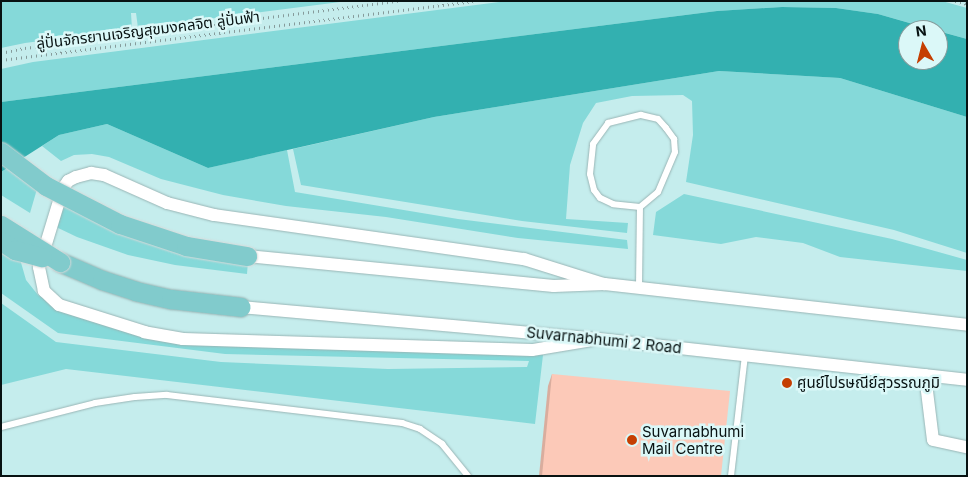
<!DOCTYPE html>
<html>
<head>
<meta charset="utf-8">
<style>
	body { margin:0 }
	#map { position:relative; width:968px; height:477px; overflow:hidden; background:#dbf8f8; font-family:Inter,"Noto Sans Thai",sans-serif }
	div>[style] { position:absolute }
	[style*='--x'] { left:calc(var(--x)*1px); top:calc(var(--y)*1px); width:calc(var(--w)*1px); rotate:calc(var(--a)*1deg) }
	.built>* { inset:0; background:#c5eded }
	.green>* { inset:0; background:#85d9d9 }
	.water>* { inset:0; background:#33b0b0 }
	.path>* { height:2.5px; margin-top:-1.25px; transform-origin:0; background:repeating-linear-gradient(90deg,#869b9b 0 1px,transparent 0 5px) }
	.roads { filter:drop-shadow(0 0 1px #99b5b5) drop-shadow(0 0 1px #99b5b5) }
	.service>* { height:6px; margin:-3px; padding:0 3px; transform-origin:3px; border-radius:3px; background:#fff }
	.minor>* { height:12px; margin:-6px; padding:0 6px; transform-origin:6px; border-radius:6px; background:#fff }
	.primary>* { height:19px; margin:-9.5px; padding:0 9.5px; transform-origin:9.5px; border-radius:9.5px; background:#81cbcc }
	.bridges { filter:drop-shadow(0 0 1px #d7d9d9) drop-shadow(0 0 1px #d7d9d9) }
	.primary-bridge>* { height:19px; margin:-9.5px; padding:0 9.5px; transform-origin:9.5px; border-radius:9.5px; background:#81cbcc }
	.wall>* { inset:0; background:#d9ad9e }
	.building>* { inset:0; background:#fcc9b8 }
	.dots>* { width:14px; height:14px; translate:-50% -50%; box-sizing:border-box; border:2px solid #dbf8f8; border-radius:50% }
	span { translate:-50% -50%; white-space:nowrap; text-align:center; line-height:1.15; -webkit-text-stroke:5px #dbf8f8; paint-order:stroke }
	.street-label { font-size:15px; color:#081212 }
	.poi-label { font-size:15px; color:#081212 }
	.left { translate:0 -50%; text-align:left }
	.frame { position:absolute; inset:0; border:2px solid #081212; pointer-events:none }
	.north { position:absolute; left:898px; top:20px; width:50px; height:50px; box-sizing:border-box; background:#dbf8f8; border:1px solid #879c9c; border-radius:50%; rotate:352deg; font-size:14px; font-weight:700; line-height:20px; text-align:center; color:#081212 }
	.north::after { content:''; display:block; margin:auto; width:18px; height:22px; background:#c53f02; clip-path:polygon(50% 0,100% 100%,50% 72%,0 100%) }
</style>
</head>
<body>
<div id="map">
	<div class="built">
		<div style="clip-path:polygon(evenodd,1px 1px,967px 1px,967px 476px,1px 476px,1px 1px,908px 30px,938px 30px,938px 60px,908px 60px,908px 30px)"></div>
	</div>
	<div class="green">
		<div style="clip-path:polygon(1px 1px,348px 1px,138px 28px,136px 13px,131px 13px,132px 29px,25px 43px,1px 48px)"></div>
		<div style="clip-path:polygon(507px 1px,942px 1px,967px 8px,967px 39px,878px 14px,836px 8px,782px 7px,717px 11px,1px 102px,1px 69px,33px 62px)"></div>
		<div style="clip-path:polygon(719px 71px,840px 78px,967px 117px,967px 253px,894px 230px,686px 182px,693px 135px,692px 101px,683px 95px,632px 96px,596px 103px,583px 123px,570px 165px,566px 219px,628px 223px,627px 233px,522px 221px,301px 185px,293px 149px,434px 117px)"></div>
		<div style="clip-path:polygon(107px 124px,208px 168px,287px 150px,295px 192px,458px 219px,627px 240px,628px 249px,518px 238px,386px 217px,286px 206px,223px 195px,161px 179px,109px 157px,92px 154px,74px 155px,61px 161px,42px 146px,59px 135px)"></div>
		<div style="clip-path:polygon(9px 167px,37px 189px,30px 213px,1px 195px,1px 172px)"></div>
		<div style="clip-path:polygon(684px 194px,892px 239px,967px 260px,967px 271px,840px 257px,803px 243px,756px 237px,721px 244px,653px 235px,656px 212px)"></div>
		<div style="clip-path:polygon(61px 203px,248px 261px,247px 274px,175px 265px,128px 255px,77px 237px,54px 226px)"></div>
		<div style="clip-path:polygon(1px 247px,20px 259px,26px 280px,38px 295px,59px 309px,144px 335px,543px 355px,535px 424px,66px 369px,1px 385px,1px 303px,56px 342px,221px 362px,388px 369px,527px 367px,529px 361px,225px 354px,58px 333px,1px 293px)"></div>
	</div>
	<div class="water">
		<div style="clip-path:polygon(782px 7px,836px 8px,878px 14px,934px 30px,908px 30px,908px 60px,938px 60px,938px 31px,967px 39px,967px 117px,840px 78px,719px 71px,434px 117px,208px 168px,107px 124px,59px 135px,1px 172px,1px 102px,717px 11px)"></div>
	</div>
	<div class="path">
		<div style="--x:955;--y:1;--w:12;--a:14"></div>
		<div style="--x:1;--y:53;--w:25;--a:-12"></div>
		<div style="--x:25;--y:48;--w:376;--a:-7.2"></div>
		<div style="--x:1;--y:60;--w:479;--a:-7.1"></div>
	</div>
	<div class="roads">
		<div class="service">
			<div style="--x:639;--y:287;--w:80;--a:-89.3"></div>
			<div style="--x:640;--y:207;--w:27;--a:-174"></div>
			<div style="--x:613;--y:204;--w:14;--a:-155"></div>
			<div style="--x:600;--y:198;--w:10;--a:-127"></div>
			<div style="--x:594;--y:190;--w:16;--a:-104"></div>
			<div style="--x:590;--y:174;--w:30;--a:-84"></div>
			<div style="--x:593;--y:144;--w:26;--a:-54"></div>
			<div style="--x:608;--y:123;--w:34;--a:-14"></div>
			<div style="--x:641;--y:115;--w:17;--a:13"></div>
			<div style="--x:658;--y:119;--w:12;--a:48"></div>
			<div style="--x:666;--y:128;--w:14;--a:54"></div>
			<div style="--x:674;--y:139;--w:13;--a:86"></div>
			<div style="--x:675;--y:152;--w:43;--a:113"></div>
			<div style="--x:658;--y:192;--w:23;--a:140"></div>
			<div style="--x:1;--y:427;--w:97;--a:-14.3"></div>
			<div style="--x:95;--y:403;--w:40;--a:-8.5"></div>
			<div style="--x:135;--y:397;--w:32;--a:-4"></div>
			<div style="--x:167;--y:395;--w:237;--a:6.8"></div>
			<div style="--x:402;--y:423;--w:19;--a:18"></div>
			<div style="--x:420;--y:429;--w:27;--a:34"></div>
			<div style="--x:442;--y:444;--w:41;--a:50.9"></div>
			<div style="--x:731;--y:476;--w:122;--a:-83.4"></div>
		</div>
		<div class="minor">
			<div style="--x:247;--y:256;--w:308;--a:5.6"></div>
			<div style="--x:554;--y:286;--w:50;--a:-2.3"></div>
			<div style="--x:604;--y:284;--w:365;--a:6.4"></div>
			<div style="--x:241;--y:307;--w:358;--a:5.1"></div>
			<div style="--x:598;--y:339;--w:371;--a:6.3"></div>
			<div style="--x:598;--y:339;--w:67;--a:170.5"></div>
			<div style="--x:532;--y:350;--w:349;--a:-178.2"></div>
			<div style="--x:183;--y:339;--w:39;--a:-170"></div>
			<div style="--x:145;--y:332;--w:90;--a:-162.6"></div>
			<div style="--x:59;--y:305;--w:21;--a:-137"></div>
			<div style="--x:44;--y:291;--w:25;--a:-102"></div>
			<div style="--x:39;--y:267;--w:83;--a:-73.1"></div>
			<div style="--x:63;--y:188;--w:9;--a:-54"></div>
			<div style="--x:68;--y:181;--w:9;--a:-27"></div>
			<div style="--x:76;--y:177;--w:16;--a:-15"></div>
			<div style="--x:91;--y:173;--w:13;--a:9"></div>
			<div style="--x:104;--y:175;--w:69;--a:24"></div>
			<div style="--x:167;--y:203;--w:49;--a:14.3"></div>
			<div style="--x:214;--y:215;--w:313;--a:8.1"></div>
			<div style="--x:524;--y:259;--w:84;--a:17.4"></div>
			<div style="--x:925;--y:375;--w:65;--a:83"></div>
			<div style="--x:933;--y:440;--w:35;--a:12"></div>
		</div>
		<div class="primary">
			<div style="--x:60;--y:262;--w:46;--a:23.2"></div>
			<div style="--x:102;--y:280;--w:35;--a:18"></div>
			<div style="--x:135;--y:291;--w:37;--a:13"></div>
			<div style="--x:171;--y:299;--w:70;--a:6.5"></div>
		</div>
	</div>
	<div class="bridges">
		<div class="primary-bridge">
			<div style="--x:1;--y:152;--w:56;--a:37.1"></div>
			<div style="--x:46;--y:186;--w:83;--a:27.2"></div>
			<div style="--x:120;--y:224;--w:70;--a:18.4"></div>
			<div style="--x:186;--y:246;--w:62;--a:9.3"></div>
			<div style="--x:1;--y:225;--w:70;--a:32.1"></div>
			<div style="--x:1;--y:241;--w:17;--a:33"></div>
			<div style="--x:15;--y:250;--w:28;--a:15"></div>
		</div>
	</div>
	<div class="wall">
		<div style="clip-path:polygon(552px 374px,721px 476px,539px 476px,548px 386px)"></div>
	</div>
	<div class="building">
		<div style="clip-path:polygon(552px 374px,730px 391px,721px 476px,542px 476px)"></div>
	</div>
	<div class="dots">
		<div style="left:787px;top:383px;background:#c53f02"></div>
		<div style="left:632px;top:440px;background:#c53f02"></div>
	</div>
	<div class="street-label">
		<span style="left:148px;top:30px;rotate:-7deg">ลู่ปั่นจักรยานเจริญสุขมงคลจิต ลู่ปั่นฟ้า</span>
		<span style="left:604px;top:340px;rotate:6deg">Suvarnabhumi 2 Road</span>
	</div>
	<div class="poi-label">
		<span class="left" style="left:797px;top:383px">ศูนย์ไปรษณีย์สุวรรณภูมิ</span>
		<span class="left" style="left:642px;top:440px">Suvarnabhumi<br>Mail Centre</span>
	</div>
	<div class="frame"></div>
	<div class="north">N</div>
</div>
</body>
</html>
